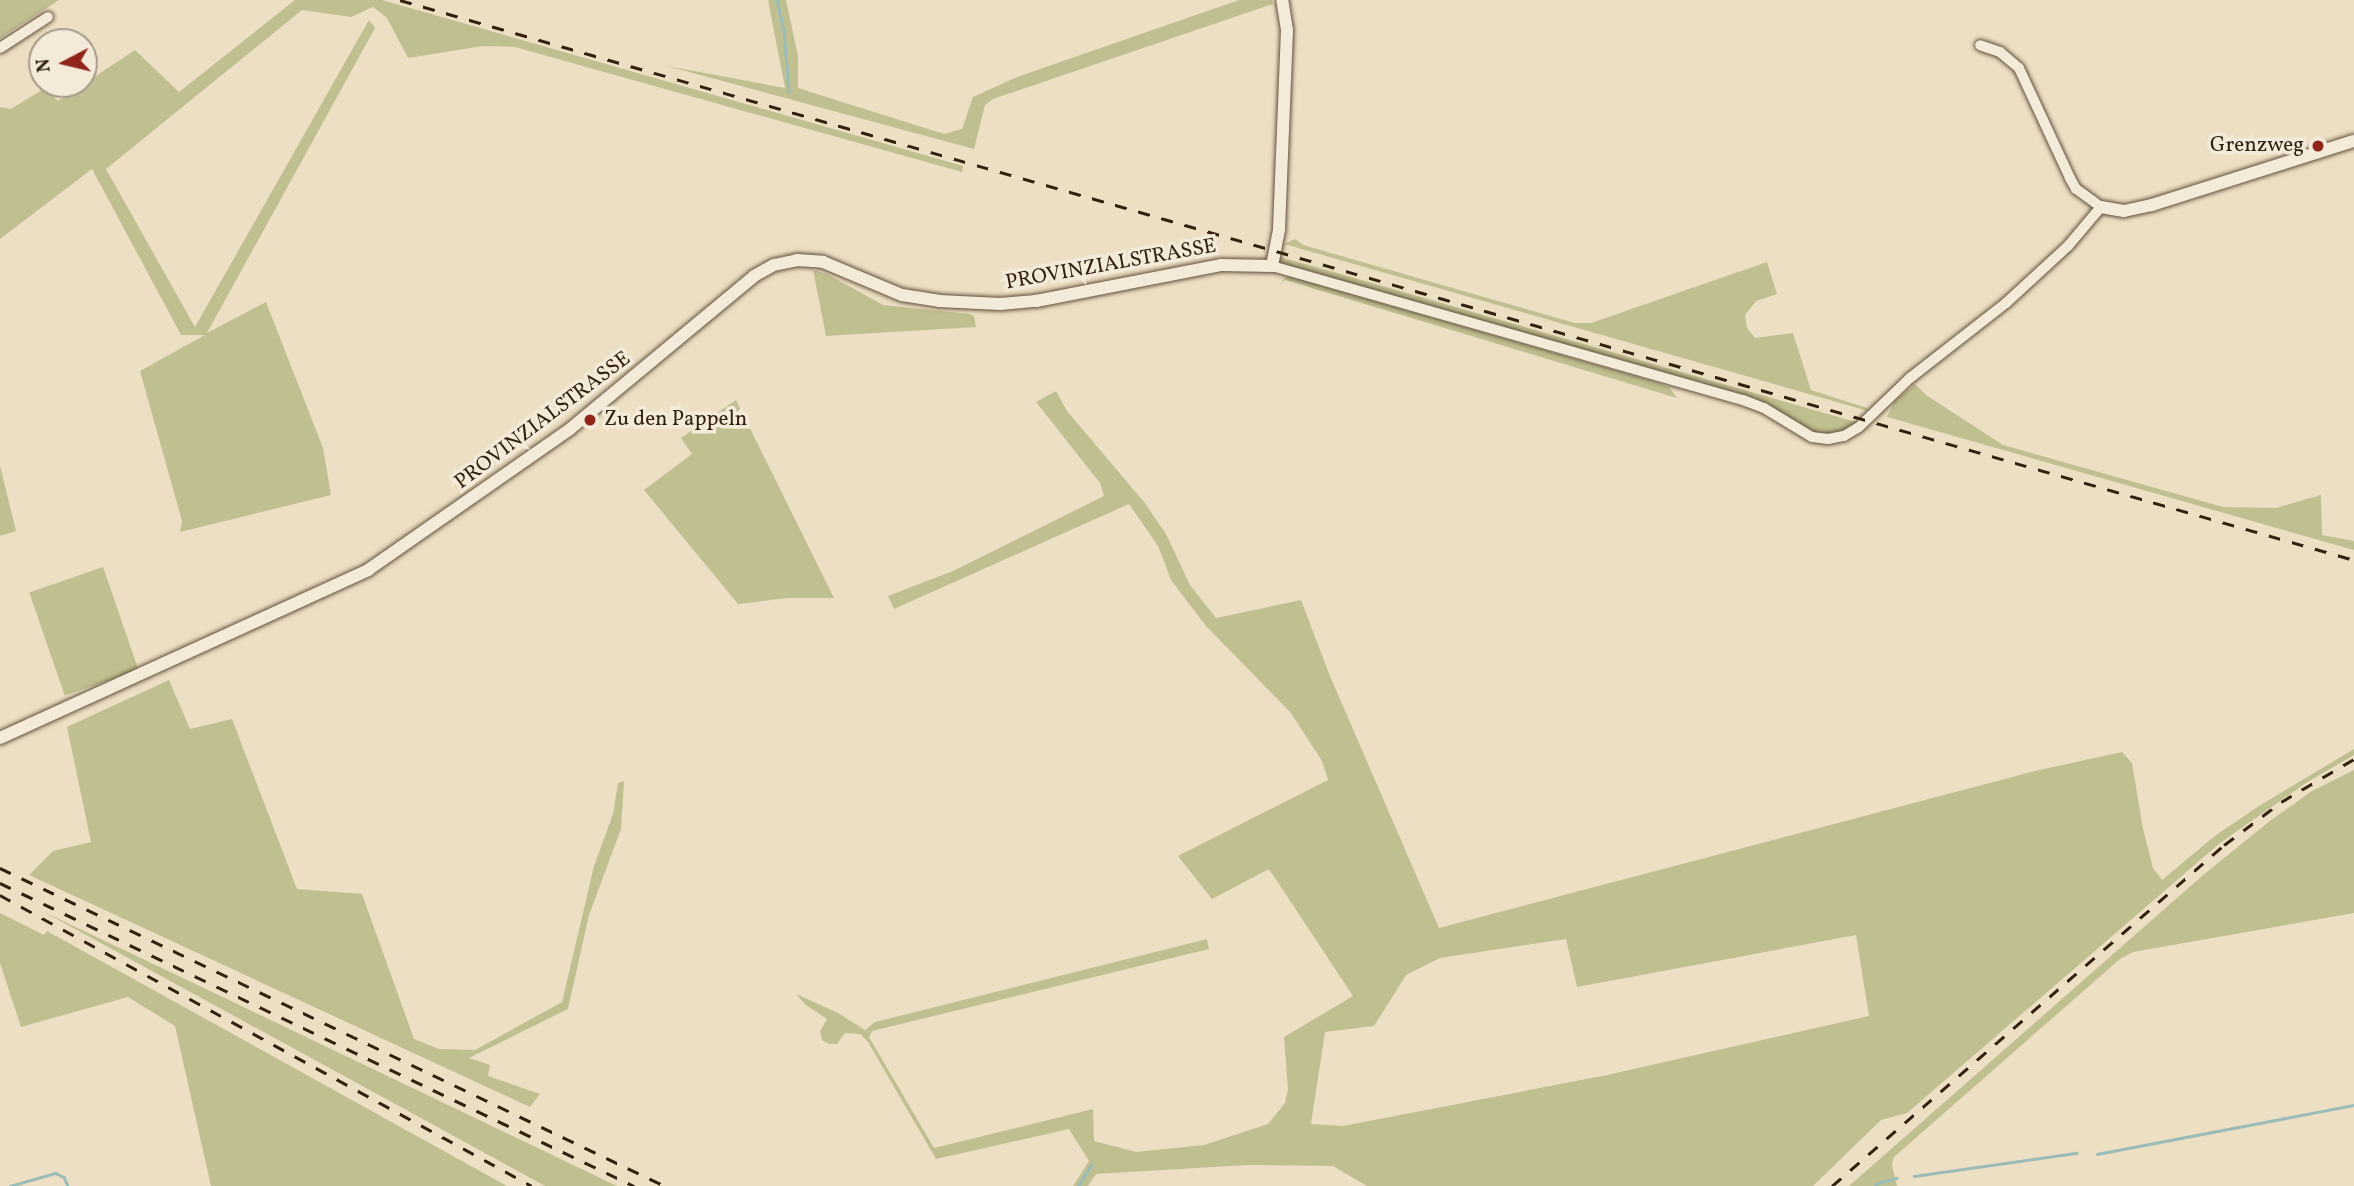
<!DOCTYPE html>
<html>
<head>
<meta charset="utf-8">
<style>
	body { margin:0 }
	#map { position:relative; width:2354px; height:1186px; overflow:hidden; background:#eddfc4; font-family:Vollkorn,serif }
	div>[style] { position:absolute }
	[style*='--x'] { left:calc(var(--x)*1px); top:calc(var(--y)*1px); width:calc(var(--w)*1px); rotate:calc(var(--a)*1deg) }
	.green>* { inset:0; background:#c0bf8f; transform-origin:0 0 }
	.stream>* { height:2.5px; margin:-1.25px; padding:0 1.25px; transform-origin:1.25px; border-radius:1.25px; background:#9abcb9 }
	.roads { filter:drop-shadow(0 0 2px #62503c) drop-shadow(0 0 2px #62503c) }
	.minor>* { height:10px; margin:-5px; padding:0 5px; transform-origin:5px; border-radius:5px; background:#f3ead9 }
	.tertiary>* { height:12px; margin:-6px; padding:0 6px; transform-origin:6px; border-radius:6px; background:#f3ead9 }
	.rail>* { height:2.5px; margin-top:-1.25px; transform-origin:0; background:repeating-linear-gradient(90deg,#33210f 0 12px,transparent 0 24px) }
	.dots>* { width:19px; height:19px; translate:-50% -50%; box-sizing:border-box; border:4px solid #f3ead9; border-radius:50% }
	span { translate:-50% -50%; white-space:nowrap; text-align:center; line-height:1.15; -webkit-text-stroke:7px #f3ead9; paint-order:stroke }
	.poi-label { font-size:21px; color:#33210f }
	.right { translate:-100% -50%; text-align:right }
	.left { translate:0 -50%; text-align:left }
	.street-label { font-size:21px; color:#33210f }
	.north { position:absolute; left:28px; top:28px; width:70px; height:70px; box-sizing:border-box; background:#f3ead9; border:2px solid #a69a88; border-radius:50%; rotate:263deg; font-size:19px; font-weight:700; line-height:28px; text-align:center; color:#33210f }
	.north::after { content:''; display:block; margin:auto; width:24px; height:32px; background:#8f2418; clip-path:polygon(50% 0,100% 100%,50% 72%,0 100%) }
</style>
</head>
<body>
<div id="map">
	<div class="green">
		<div style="clip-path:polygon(0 0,59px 0,0 38px)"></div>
		<div style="clip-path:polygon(295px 0,382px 0,963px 166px,962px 172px,515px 47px,483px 46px,408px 58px,387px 18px,373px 7px,351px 17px,302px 10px,106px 169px,195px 327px,369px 20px,375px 28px,207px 333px,266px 302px,323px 448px,331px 495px,180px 532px,182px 521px,140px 371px,205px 335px,181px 335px,92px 169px,0 239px,0 107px,11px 109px,45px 88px,58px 101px,135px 50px,179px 92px)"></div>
		<div style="clip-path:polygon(768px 0,786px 0,798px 56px,798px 88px,944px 134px,962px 129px,973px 97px,1017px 77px,1239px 0,1272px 0,1273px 4px,993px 99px,985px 105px,974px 149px,667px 66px,785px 88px)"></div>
		<div style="clip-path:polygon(1295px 239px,1303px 245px,1575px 323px,1591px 323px,1767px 262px,1777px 294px,1756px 301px,1745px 315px,1747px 328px,1755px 338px,1793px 333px,1811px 390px,1867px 408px,1868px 411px,1284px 244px)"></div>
		<div style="clip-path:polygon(1279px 257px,1320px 268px,1859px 423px,1834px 435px,1815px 434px,1776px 410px,1284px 267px)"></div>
		<div style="clip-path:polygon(813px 270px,827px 274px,883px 305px,969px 314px,974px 316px,976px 327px,826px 336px)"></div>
		<div style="clip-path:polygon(1287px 276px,1648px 380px,1669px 387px,1677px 398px,1285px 280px,1279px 285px)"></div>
		<div style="clip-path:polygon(1915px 384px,1926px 395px,2003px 445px,2223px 507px,2276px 508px,2321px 495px,2322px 535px,2354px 541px,2354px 550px,1887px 417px,1894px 402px)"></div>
		<div style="clip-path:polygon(evenodd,1056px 391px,1067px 411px,1144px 502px,1166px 534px,1190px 585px,1216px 618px,1301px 600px,1330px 676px,1439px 928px,2039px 770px,2122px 752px,2132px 763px,2143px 829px,2153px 868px,2162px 880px,2216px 835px,2259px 806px,2354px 749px,2354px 755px,2306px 783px,2220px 843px,1907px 1113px,1881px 1120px,1813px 1186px,1367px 1186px,1333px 1166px,1247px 1165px,1096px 1174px,1088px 1186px,1073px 1186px,1089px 1161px,1069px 1129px,936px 1159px,868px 1042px,860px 1034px,845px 1033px,837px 1044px,829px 1044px,822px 1040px,820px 1031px,827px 1019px,806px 1005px,796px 994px,838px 1013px,865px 1030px,875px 1022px,1207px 939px,1209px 949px,872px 1031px,869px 1037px,934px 1148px,1093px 1109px,1094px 1141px,1136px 1152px,1204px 1145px,1268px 1124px,1285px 1103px,1288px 1089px,1284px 1037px,1353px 996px,1269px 869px,1212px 899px,1178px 856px,1328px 780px,1322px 761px,1291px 713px,1206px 626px,1171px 580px,1158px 546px,1129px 504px,894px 609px,888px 596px,953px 571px,1104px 496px,1100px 483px,1036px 402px,1056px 391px,1856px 935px,1869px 1016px,1607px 1075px,1343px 1126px,1311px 1124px,1325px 1032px,1374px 1026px,1406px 975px,1440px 958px,1566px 939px,1577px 987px,1856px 935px)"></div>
		<div style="clip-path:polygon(736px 400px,834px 598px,788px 598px,738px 604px,644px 490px,692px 454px,681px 438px)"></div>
		<div style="clip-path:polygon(0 466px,16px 531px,0 536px)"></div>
		<div style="left:103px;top:567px;width:109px;height:78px;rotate:71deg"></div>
		<div style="clip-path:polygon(169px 680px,190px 729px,232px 719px,297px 889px,362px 894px,414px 1039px,439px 1049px,475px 1050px,562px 1002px,594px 866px,613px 814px,618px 783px,624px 781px,621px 829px,589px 915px,568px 1009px,469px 1058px,490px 1065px,488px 1076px,540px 1094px,530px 1107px,29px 875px,53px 851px,91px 842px,67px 727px)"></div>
		<div style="clip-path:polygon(2354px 770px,2354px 913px,2133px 952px,2120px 959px,1894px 1157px,1892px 1165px,1897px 1186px,1849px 1186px,2202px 876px,2271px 820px,2312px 791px)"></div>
		<div style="clip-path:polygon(44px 912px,204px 988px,617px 1186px,545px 1186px)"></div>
		<div style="clip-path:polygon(0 913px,44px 935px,47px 931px,507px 1186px,211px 1186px,175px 1026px,128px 997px,21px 1027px,0 963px)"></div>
	</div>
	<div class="stream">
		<div style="--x:777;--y:0;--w:32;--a:77"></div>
		<div style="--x:784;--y:31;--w:61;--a:85.3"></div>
		<div style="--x:2097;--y:1154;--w:262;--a:-10.8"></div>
		<div style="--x:1914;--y:1176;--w:164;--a:-8.1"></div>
		<div style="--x:1875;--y:1184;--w:22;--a:-16"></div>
		<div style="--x:10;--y:1186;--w:47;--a:-16.1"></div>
		<div style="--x:55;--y:1173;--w:10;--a:24"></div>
		<div style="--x:64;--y:1177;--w:10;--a:66"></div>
		<div style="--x:1078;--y:1186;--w:25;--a:-58"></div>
	</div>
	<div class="roads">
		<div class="minor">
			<div style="--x:0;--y:48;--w:57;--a:-32.9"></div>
			<div style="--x:1272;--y:266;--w:490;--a:15.9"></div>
			<div style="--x:1743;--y:400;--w:22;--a:21"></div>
			<div style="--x:1764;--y:408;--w:56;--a:31.1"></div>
			<div style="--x:1812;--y:437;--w:16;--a:7"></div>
			<div style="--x:1828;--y:439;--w:16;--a:-11"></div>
			<div style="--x:1844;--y:436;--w:17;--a:-31"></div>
			<div style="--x:1859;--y:427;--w:71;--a:-43.9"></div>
			<div style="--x:1910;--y:378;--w:122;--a:-38"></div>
			<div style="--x:2006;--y:303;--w:84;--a:-42.6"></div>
			<div style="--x:2068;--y:246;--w:51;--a:-49.8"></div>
			<div style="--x:2101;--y:207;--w:31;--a:-144"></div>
			<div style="--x:2076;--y:189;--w:13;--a:-119"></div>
			<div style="--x:2070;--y:178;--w:121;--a:-114.9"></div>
			<div style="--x:2019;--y:68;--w:25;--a:-140"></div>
			<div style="--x:2000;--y:52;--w:21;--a:-161"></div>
		</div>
		<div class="tertiary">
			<div style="--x:2101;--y:207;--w:23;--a:10"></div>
			<div style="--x:2124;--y:211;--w:29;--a:-12"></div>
			<div style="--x:2152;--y:205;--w:212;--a:-17.6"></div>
			<div style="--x:0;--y:738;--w:405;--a:-24.5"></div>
			<div style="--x:368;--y:570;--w:246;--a:-34.9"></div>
			<div style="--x:570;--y:429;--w:239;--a:-39.7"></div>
			<div style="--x:754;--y:276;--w:23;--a:-29"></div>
			<div style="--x:774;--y:265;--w:24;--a:-12"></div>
			<div style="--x:797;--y:260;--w:26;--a:4"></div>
			<div style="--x:823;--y:262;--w:86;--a:22.7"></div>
			<div style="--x:902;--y:295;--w:37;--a:9"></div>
			<div style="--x:939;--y:301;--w:61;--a:2.8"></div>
			<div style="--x:1000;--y:304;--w:36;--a:-5"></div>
			<div style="--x:1036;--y:301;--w:188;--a:-11"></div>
			<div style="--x:1221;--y:265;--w:51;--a:1.1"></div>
			<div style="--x:1272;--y:266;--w:38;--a:-79"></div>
			<div style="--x:1279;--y:229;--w:199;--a:-87.7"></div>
			<div style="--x:1287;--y:30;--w:30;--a:-99"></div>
		</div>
	</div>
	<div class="rail">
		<div style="--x:400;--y:0;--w:2033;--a:15.99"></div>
		<div style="--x:0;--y:868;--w:737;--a:25.56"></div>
		<div style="--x:0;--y:883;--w:703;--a:25.54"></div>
		<div style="--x:0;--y:895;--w:606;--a:28.68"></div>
		<div style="--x:1832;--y:1186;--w:520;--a:-41.02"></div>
		<div style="--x:2224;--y:845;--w:71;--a:-37"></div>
		<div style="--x:2281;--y:802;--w:85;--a:-30.5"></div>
	</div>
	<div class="dots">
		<div style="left:2318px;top:146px;background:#8f2418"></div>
		<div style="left:590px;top:420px;background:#8f2418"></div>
	</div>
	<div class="poi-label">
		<span class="right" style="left:2304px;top:146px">Grenzweg</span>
		<span class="left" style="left:604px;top:420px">Zu den Pappeln</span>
	</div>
	<div class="street-label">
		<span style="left:1111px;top:265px;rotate:-10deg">PROVINZIALSTRASSE</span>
		<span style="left:543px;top:421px;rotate:-37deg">PROVINZIALSTRASSE</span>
	</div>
	<div class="north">N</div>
</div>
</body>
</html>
